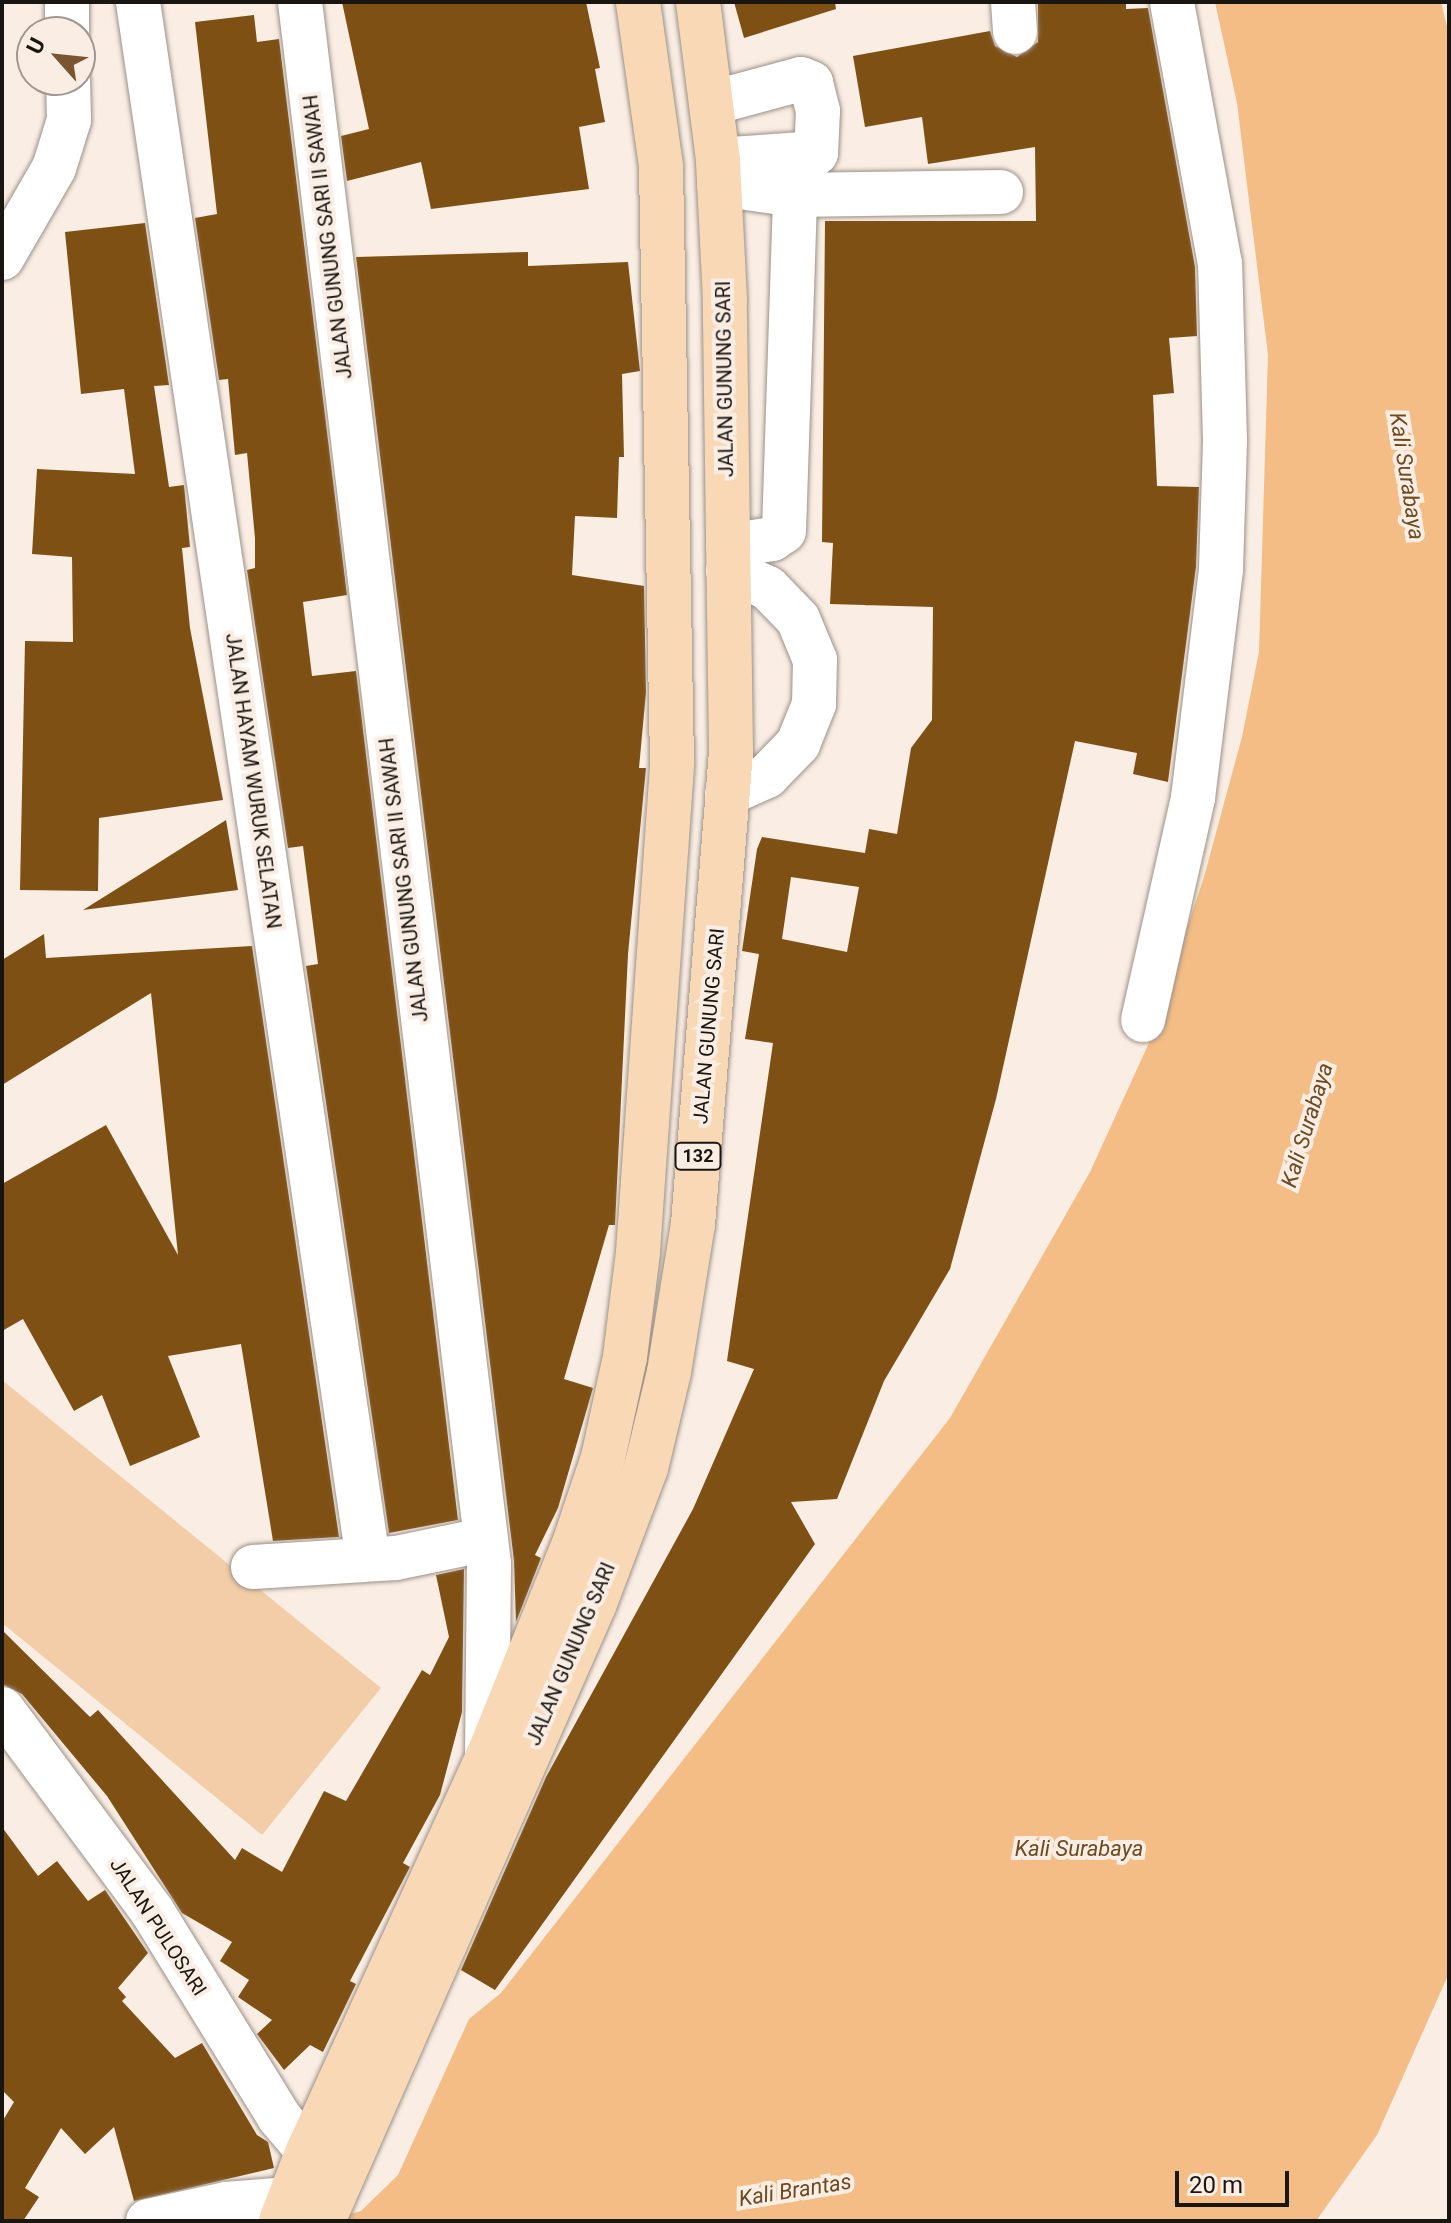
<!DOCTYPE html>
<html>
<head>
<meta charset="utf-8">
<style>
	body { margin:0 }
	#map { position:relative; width:1451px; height:2223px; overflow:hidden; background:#faeee4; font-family:Roboto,sans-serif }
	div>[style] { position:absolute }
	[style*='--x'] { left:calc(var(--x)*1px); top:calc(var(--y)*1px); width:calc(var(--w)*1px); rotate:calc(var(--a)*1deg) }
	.green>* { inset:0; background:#f3cda7 }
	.water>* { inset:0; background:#f3bd85 }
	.building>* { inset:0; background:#7f5014 }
	.roads { filter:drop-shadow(0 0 2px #9b9187) drop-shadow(0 0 2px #9b9187) }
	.minor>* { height:44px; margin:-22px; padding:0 22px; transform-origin:22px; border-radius:22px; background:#fff }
	.major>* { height:44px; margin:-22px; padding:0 22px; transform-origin:22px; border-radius:22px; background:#f9d8b6 }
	span { translate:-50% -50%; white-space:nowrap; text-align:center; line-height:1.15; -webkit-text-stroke:8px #faeee4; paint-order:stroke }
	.shield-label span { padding:2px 6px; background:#faeee4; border:2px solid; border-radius:6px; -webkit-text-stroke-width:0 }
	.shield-label { font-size:18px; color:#191612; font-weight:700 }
	.street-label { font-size:20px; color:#191612 }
	.water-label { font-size:22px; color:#6e4a21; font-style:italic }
	.frame { position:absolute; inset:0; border:4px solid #191612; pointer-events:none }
	.north { position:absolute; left:16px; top:16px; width:80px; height:80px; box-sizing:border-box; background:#faeee4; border:2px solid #a09890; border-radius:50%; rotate:297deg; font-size:22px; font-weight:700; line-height:32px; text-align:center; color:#191612 }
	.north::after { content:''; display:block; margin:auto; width:28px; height:36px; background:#79562f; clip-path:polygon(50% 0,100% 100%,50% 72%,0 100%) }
	.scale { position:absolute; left:1175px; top:2171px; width:114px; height:36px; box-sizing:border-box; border:4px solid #191612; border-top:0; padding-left:10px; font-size:24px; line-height:28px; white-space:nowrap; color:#191612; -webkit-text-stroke:6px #faeee4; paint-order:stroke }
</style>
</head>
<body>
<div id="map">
	<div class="green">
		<div style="clip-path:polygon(2px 1380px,381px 1688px,262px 1835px,2px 1623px)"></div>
	</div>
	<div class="water">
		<div style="clip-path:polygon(1215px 2px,1441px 2px,1449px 35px,1449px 1973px,1377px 2135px,1316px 2221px,324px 2221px,361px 2211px,398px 2175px,469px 2019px,501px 1993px,950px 1418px,1090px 1172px,1148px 1045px,1204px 877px,1242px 737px,1259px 652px,1268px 355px,1237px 103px)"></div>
	</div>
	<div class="building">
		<div style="clip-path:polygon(342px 2px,586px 2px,600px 68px,595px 69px,605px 122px,579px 127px,589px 189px,431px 209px,421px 162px,347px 181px,341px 136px,369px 129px)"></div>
		<div style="clip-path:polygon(734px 2px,835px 2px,836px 9px,744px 38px)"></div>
		<div style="clip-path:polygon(evenodd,1038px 2px,1126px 2px,1126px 9px,1148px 8px,1195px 267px,1197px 336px,1169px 338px,1174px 393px,1153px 395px,1157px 486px,1199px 487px,1196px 567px,1168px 782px,1133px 774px,1137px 753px,1075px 741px,996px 1099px,950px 1269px,884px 1381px,837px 1499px,791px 1502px,815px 1544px,495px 1990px,461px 1970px,546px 1777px,693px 1509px,754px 1369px,727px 1361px,773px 1043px,745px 1039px,759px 954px,742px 951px,757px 849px,762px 837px,865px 853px,869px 829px,897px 834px,911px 748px,932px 720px,933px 607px,830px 604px,833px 543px,822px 542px,825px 221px,1036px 221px,1035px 147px,928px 164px,922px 117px,865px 127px,853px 56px,990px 31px,995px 46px,1017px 57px,1038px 42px,1038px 2px,791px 877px,859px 887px,847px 952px,782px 939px,791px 877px)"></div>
		<div style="clip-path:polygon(254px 15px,257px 42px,279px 39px,347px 595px,303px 602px,312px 676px,356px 671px,458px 1520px,389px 1533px,306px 966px,318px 964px,303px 846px,288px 848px,247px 570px,255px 568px,255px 538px,247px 453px,235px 455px,228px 379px,219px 380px,195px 218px,217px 214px,195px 22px)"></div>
		<div style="clip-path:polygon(145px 223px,169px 385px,154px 386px,169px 487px,184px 485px,190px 547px,182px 548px,190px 628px,223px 800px,99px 818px,98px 891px,20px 890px,25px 641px,73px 642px,72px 557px,32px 554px,37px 469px,135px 474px,124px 389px,81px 394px,65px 232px)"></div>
		<div style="clip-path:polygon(528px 252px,528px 266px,628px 262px,640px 371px,622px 374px,624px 457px,619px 457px,617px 518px,575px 516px,572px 575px,644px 586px,646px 692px,639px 768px,646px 768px,628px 954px,615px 1225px,609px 1225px,564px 1379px,593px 1388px,558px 1508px,535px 1555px,541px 1558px,516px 1622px,514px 1561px,356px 257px)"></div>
		<div style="clip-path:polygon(226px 820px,238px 890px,83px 910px,155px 865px)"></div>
		<div style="clip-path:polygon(44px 934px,46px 958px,252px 946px,339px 1537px,273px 1541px,241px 1344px,168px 1356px,200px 1437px,130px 1466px,102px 1395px,74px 1411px,23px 1319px,2px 1331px,2px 1184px,106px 1125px,178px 1255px,151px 993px,2px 1085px,2px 960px)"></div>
		<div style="clip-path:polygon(464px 1569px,462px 1712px,440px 1795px,403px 1863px,410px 1867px,350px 1981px,356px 1984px,323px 2052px,310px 2045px,284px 2070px,257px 2034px,272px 2020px,238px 1997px,249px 1980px,220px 1961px,232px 1942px,182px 1913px,107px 1796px,22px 1694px,2px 1684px,2px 1630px,90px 1717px,98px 1710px,235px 1860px,242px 1848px,282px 1872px,324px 1791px,346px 1801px,422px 1670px,430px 1675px,449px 1637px,436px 1575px)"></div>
		<div style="clip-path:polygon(2px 1827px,38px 1876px,57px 1861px,88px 1901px,105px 1890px,148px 1953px,118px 1988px,126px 1997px,122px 2001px,175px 2058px,202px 2043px,257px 2135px,268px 2142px,274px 2168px,134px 2201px,114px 2127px,85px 2154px,61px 2128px,25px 2188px,39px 2197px,23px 2221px,2px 2221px,2px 2122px,14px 2102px,2px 2090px)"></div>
	</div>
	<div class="roads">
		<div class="minor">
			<div style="--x:67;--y:2;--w:30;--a:90"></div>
			<div style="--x:138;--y:2;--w:1574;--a:81.6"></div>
			<div style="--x:300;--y:2;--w:1573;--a:83.1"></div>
			<div style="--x:489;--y:1564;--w:192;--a:90.6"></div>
			<div style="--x:1013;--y:2;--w:30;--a:86"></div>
			<div style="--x:712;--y:103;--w:92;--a:-15.1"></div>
			<div style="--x:801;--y:79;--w:11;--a:22"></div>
			<div style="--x:811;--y:83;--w:29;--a:76"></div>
			<div style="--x:818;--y:111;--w:42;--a:92.7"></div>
			<div style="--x:816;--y:153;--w:98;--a:175.9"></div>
			<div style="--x:719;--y:184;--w:77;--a:8.2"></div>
			<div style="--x:795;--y:195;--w:206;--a:-0.8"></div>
			<div style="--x:2;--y:258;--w:104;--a:-60"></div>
			<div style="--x:54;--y:168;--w:50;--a:-72.6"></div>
			<div style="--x:69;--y:120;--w:40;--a:-91.4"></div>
			<div style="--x:728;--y:546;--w:45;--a:-9"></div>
			<div style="--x:772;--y:539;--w:14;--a:-34"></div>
			<div style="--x:784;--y:531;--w:336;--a:-88.1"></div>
			<div style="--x:727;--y:794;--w:44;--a:-24.2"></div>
			<div style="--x:767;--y:776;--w:45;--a:-45.9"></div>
			<div style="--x:798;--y:744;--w:43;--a:-68.2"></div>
			<div style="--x:814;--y:704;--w:44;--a:-88.7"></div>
			<div style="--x:815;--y:660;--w:44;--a:-112.5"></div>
			<div style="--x:798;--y:619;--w:43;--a:-134.1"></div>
			<div style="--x:768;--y:588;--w:44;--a:-155.8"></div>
			<div style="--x:1143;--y:1020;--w:228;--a:-77.3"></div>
			<div style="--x:1193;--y:798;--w:231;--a:-83"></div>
			<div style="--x:1221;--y:569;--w:129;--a:-88.2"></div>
			<div style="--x:1225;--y:440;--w:176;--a:-91.6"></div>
			<div style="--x:1220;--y:264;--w:266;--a:-100.4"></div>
			<div style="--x:253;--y:1567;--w:143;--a:-3.6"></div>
			<div style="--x:396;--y:1558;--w:89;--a:-11.7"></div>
			<div style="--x:2;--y:1709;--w:252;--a:53.4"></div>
			<div style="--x:152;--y:1911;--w:242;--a:58.3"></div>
			<div style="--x:279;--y:2117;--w:45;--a:49.5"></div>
			<div style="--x:148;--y:2221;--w:80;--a:-12.3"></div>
			<div style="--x:226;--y:2204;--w:63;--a:-4.5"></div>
		</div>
		<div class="major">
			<div style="--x:281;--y:2221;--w:75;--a:-68.9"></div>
			<div style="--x:308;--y:2151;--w:431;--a:-65.5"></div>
			<div style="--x:487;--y:1759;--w:235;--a:-68"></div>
			<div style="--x:575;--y:1541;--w:88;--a:-71.4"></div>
			<div style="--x:603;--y:1458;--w:103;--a:-77.7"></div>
			<div style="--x:625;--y:1357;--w:106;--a:-82.9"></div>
			<div style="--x:638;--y:1252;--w:491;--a:-86"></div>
			<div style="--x:672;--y:762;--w:596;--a:-91.06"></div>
			<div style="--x:661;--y:166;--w:166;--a:-98"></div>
			<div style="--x:323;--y:2221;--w:675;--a:-66.24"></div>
			<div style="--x:595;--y:1603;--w:144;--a:-69.3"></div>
			<div style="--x:646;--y:1468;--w:99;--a:-76.5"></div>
			<div style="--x:669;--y:1372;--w:150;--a:-80.8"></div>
			<div style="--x:693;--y:1224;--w:476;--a:-85.4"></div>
			<div style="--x:731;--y:750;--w:450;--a:-90.8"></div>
			<div style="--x:725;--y:300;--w:140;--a:-92.9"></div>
			<div style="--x:718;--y:160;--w:159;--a:-97.2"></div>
		</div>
	</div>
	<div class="shield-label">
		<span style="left:698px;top:1156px">132</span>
	</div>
	<div class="street-label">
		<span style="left:328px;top:237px;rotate:-97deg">JALAN GUNUNG SARI II SAWAH</span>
		<span style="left:725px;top:379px;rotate:-91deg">JALAN GUNUNG SARI</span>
		<span style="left:253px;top:781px;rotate:82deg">JALAN HAYAM WURUK SELATAN</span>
		<span style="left:404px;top:880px;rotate:-97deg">JALAN GUNUNG SARI II SAWAH</span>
		<span style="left:709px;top:1026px;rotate:-85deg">JALAN GUNUNG SARI</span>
		<span style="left:571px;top:1654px;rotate:-67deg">JALAN GUNUNG SARI</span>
		<span style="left:158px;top:1927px;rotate:57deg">JALAN PULOSARI</span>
	</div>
	<div class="water-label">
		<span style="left:1407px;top:476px;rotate:81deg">Kali Surabaya</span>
		<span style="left:1307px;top:1125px;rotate:-73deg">Kali Surabaya</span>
		<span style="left:1079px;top:1849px">Kali Surabaya</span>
		<span style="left:795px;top:2190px;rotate:-9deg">Kali Brantas</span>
	</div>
	<div class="frame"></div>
	<div class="north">U</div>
	<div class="scale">20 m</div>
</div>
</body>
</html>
